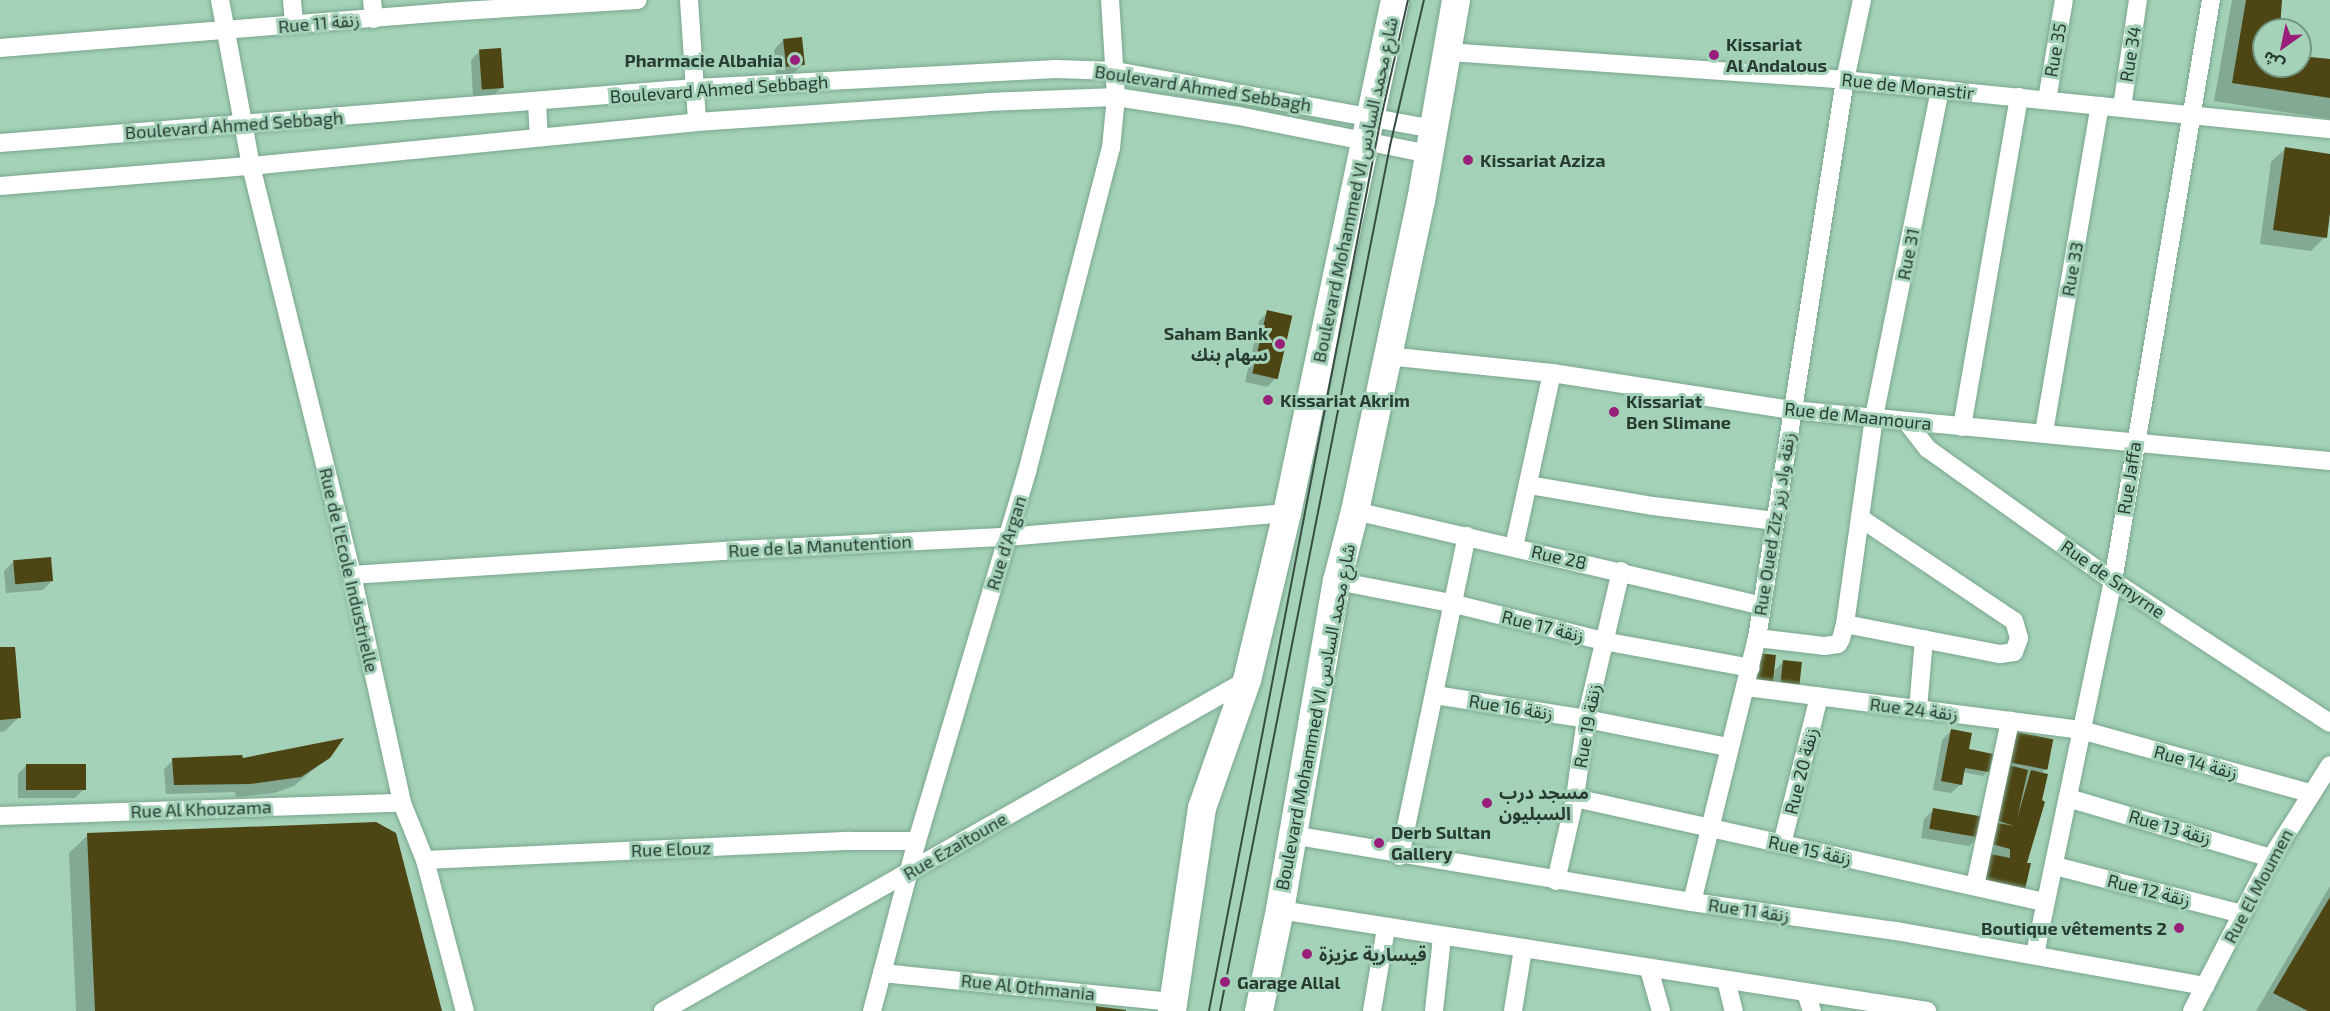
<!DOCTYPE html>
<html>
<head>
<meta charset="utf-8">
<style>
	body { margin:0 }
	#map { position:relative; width:2330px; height:1011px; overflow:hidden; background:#a4d2b8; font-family:"Exo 2","Noto Sans Arabic",sans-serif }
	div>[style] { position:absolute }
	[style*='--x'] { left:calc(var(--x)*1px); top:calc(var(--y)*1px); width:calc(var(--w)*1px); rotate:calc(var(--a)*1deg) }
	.shadow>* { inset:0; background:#0003 }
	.building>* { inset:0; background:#4d4513; transform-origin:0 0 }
	.roads { filter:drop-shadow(0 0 2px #7aa68d) drop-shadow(0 0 2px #7aa68d) }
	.minor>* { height:18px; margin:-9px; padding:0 9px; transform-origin:9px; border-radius:9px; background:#fff }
	.primary>* { height:28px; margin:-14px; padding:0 14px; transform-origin:14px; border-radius:14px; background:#fff }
	.tram>* { height:1.5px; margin:-0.75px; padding:0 0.75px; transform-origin:0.75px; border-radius:0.75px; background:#374d42 }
	.dots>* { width:16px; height:16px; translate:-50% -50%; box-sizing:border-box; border:3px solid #a4d2b8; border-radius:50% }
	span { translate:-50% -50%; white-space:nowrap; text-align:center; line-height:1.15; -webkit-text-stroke:6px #a4d2b8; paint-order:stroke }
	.street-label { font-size:18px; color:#293c32 }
	.poi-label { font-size:18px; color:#293c32; font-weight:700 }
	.left { translate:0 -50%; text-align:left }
	.right { translate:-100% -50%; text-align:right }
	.north { position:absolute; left:2252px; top:18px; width:60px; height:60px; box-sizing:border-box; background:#a4d2b8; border:2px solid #739682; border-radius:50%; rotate:213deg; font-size:16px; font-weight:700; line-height:24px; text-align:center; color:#293c32 }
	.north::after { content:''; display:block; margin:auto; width:21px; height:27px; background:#98207b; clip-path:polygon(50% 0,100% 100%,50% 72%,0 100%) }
</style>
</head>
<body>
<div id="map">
	<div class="shadow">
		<div style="clip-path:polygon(2232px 0,2281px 0,2278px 30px,2264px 30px,2264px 66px,2300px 66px,2300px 58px,2330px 61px,2330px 119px,2214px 101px)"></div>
		<div style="clip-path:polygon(783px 40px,803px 64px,794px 73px,776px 75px,774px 50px)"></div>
		<div style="clip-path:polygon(480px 51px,502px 87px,493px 96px,473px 97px,471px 60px)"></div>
		<div style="clip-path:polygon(2285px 149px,2330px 155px,2330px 203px,2325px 237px,2311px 251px,2260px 244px,2271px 162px)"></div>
		<div style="clip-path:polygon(1268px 312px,1276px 378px,1267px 387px,1245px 382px,1259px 321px)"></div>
		<div style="clip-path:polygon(13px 562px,52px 581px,43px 590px,6px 593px,4px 571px)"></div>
		<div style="clip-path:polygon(0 648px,19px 717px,5px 731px,0 732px)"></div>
		<div style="clip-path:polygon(1784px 661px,1798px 689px,1772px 696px,1775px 670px)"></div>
		<div style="clip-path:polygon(1952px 730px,1966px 754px,1987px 772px,1983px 776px,1963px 772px,1961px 784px,1951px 793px,1933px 790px,1942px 740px)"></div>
		<div style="clip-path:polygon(2007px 743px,2046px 769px,2041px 774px,2025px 864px,1983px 853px)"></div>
		<div style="clip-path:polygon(328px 757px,294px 786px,274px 793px,236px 797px,235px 792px,166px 794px,164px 769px,173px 760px)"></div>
		<div style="clip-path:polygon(27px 765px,84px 789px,75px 798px,18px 798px,18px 774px)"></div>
		<div style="clip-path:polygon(1933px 810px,1978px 837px,1969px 846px,1921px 838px,1924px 819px)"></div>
		<div style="clip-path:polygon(88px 835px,441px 1011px,76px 1011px,69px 853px)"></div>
		<div style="clip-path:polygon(2330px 886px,2330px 1011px,2256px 1011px)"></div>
	</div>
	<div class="building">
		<div style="clip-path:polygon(2246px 0,2282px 0,2280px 30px,2264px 30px,2264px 66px,2300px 66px,2300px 56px,2330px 59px,2330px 98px,2232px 83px)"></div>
		<div style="left:802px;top:37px;width:28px;height:19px;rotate:84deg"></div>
		<div style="left:501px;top:48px;width:40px;height:22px;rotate:86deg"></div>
		<div style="clip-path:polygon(2285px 147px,2330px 154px,2330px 213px,2327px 238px,2273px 230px)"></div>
		<div style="left:1267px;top:310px;width:26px;height:65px;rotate:13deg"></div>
		<div style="left:51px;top:557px;width:24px;height:38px;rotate:85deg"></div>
		<div style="clip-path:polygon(0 647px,15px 647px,21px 718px,0 720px)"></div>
		<div style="left:1758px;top:653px;width:18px;height:32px;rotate:6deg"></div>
		<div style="left:1783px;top:660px;width:19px;height:27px;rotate:6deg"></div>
		<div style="clip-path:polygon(1951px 729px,1972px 733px,1969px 749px,1993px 754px,1989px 772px,1965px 768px,1962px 785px,1941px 781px)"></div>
		<div style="left:2016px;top:732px;width:38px;height:31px;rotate:11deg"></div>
		<div style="clip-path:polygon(344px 738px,330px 758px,301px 777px,250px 784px,174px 785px,172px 758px,242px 755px,243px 758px)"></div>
		<div style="left:26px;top:764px;width:60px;height:26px"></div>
		<div style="clip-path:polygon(2008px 765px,2028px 770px,2017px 819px,2031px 770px,2048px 774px,2042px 800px,2045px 802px,2027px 863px,2031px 863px,2024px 894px,1983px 884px,1990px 854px,2010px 858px,2010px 849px,1992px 844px,1997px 823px,2014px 826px,1996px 820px)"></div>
		<div style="left:1933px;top:808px;width:51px;height:21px;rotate:10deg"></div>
		<div style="clip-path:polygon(376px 822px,396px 833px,442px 1011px,95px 1011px,87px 833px)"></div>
		<div style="clip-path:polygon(2330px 897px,2330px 1011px,2308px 1011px,2273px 993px)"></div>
		<div style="clip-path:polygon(1096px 1006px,1126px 1010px,1126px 1011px,1096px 1011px)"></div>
	</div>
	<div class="roads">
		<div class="minor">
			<div style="--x:220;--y:0;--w:169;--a:79.4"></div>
			<div style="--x:251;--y:166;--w:421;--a:76.1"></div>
			<div style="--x:352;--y:575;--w:233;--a:77.6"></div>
			<div style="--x:402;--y:803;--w:61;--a:68"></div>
			<div style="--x:425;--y:860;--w:156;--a:75.2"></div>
			<div style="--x:292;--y:0;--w:25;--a:85"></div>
			<div style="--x:372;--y:0;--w:19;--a:84"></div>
			<div style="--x:689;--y:0;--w:122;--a:86.2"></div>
			<div style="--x:0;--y:48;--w:447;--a:-4.6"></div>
			<div style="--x:446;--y:12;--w:192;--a:-3.6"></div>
			<div style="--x:1448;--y:52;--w:398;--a:4"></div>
			<div style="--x:1845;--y:80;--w:487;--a:5.8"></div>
			<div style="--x:2047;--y:100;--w:101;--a:-80.4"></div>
			<div style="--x:537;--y:102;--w:34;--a:87"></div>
			<div style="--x:2122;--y:107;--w:108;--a:-81.5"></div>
			<div style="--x:0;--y:143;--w:697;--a:-4.52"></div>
			<div style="--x:695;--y:88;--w:361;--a:-3"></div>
			<div style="--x:1056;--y:69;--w:59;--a:1.9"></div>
			<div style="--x:1115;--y:71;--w:324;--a:10.3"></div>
			<div style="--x:0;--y:186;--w:252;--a:-4.6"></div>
			<div style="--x:251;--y:166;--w:448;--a:-5.6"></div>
			<div style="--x:697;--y:122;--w:291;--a:-3.9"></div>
			<div style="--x:987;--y:102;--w:129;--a:-2.2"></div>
			<div style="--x:1116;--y:97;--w:124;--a:8.8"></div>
			<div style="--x:1239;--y:116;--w:194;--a:11.3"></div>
			<div style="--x:1387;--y:356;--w:166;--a:5.9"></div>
			<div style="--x:1552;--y:373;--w:243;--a:8.8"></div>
			<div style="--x:1792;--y:410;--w:540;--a:5.42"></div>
			<div style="--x:1906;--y:421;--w:36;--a:52"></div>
			<div style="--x:1928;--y:449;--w:227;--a:35.5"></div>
			<div style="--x:2113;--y:581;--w:259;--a:33.2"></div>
			<div style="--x:1962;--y:427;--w:335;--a:-80.2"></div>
			<div style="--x:2044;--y:432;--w:331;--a:-80.3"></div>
			<div style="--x:1529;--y:485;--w:126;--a:9.6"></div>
			<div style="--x:1653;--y:506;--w:123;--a:7"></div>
			<div style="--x:1355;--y:511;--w:418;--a:13.1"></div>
			<div style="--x:1514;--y:547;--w:178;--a:-77.7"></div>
			<div style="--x:352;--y:575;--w:386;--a:-3.7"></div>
			<div style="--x:737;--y:550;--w:270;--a:-2.8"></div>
			<div style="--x:1007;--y:537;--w:281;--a:-4.9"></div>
			<div style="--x:1337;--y:581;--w:120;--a:11"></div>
			<div style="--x:1455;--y:604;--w:153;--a:14"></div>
			<div style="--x:1603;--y:641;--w:150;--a:10.3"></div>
			<div style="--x:1845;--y:624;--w:158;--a:11"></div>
			<div style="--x:2000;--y:654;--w:14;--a:-8"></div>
			<div style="--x:2014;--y:652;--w:15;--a:-70"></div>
			<div style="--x:2019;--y:638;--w:18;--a:-106"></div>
			<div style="--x:2014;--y:621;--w:185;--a:-146.2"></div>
			<div style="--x:1757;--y:638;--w:67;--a:6.8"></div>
			<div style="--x:1824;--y:646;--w:14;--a:-8"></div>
			<div style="--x:1838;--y:644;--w:6;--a:-59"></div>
			<div style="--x:1841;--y:639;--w:16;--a:-75"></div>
			<div style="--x:1845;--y:624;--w:209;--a:-82"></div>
			<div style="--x:1874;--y:417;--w:334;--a:-78.6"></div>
			<div style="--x:1746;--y:687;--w:338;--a:7.3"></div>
			<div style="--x:2081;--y:730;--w:238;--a:15.4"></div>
			<div style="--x:1435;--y:695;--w:153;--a:9"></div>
			<div style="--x:1586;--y:719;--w:145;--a:11.2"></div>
			<div style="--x:1918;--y:709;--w:70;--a:-85.1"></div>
			<div style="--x:1575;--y:798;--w:481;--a:12.5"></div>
			<div style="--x:2068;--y:798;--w:212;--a:16.5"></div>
			<div style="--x:0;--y:816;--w:402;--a:-1.9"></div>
			<div style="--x:1292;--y:835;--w:406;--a:9.5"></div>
			<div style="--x:1692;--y:902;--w:206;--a:8.1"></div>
			<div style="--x:1896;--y:931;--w:314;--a:10.1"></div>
			<div style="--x:1782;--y:844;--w:152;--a:-75.9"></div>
			<div style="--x:1400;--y:856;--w:327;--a:-78.2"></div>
			<div style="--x:425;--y:860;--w:425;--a:-2.6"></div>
			<div style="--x:850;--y:841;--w:67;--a:0"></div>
			<div style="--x:2055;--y:866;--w:193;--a:14.4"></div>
			<div style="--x:1556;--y:881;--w:85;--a:-77.1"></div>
			<div style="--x:1575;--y:798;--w:80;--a:-82.1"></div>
			<div style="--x:1586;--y:719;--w:152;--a:-76.7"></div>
			<div style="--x:1975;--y:886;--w:169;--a:-78"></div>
			<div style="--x:1692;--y:902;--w:272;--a:-76.2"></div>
			<div style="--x:1757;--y:638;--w:565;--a:-81.04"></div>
			<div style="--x:1845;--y:80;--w:82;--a:-78"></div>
			<div style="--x:1280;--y:910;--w:655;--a:8.87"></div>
			<div style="--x:2035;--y:954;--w:381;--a:-78.2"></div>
			<div style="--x:2113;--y:581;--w:589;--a:-80.43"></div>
			<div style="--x:1649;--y:969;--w:44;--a:74.1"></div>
			<div style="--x:882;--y:973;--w:292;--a:5.7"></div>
			<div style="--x:1726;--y:980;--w:32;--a:76"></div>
			<div style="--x:1806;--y:993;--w:19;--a:72"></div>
			<div style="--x:663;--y:1011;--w:671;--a:-29.54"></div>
			<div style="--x:872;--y:1011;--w:176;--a:-75.2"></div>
			<div style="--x:917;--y:841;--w:385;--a:-73.4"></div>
			<div style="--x:1027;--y:472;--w:335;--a:-75.5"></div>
			<div style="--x:1111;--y:148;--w:51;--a:-84.4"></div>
			<div style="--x:1116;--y:97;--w:97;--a:-93.5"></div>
			<div style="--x:1372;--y:1011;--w:84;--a:-80.4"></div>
			<div style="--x:1434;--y:1011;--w:74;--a:-83.8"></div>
			<div style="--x:1513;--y:1011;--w:63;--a:-80.8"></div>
			<div style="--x:2192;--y:1011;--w:172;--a:-62.7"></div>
			<div style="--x:2271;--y:858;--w:110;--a:-57.6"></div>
		</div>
		<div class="primary">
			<div style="--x:1172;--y:1011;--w:205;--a:-81.6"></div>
			<div style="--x:1202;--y:808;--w:136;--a:-70.6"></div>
			<div style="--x:1247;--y:680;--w:172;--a:-76.5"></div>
			<div style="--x:1287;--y:513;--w:524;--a:-78.11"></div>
			<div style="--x:1259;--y:1011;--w:103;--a:-78.3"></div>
			<div style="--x:1280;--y:910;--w:334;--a:-80.2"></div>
			<div style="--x:1337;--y:581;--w:72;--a:-75.6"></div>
			<div style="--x:1355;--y:511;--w:317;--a:-78"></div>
			<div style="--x:1421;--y:201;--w:204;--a:-80.1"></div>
		</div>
	</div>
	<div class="tram">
		<div style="--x:1209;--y:1011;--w:909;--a:-79.1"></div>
		<div style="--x:1381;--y:118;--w:121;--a:-77.1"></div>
		<div style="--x:1220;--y:1011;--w:882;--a:-78.88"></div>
		<div style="--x:1390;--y:146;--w:150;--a:-76.9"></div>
	</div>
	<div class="dots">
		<div style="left:1714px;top:55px;background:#98207b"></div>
		<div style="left:795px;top:60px;background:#98207b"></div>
		<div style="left:1468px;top:160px;background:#98207b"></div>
		<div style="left:1280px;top:344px;background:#98207b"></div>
		<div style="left:1268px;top:400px;background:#98207b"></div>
		<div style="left:1614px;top:412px;background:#98207b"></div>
		<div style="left:1487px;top:803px;background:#98207b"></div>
		<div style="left:1379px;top:843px;background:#98207b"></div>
		<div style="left:2179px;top:928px;background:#98207b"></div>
		<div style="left:1307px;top:954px;background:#98207b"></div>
		<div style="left:1225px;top:982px;background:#98207b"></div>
	</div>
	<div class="street-label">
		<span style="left:319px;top:23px;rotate:-5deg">Rue 11 زنقة</span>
		<span style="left:2055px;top:50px;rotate:-80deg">Rue 35</span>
		<span style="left:2130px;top:54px;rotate:-81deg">Rue 34</span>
		<span style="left:1908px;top:86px;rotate:6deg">Rue de Monastir</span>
		<span style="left:1203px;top:88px;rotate:9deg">Boulevard Ahmed Sebbagh</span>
		<span style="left:719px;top:89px;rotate:-4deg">Boulevard Ahmed Sebbagh</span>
		<span style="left:234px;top:125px;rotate:-4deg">Boulevard Ahmed Sebbagh</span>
		<span style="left:1355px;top:190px;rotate:-78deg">Boulevard Mohammed VI شارع محمد السادس</span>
		<span style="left:1908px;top:254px;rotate:-79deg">Rue 31</span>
		<span style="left:2072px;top:269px;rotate:-80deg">Rue 33</span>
		<span style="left:1858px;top:416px;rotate:6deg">Rue de Maamoura</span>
		<span style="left:2129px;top:478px;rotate:-81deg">Rue Jaffa</span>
		<span style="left:1774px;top:524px;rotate:-81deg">Rue Oued Ziz زنقة واد زيز</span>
		<span style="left:1006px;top:543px;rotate:-73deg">Rue d'Argan</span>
		<span style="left:820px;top:546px;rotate:-3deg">Rue de la Manutention</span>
		<span style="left:1559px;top:557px;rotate:13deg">Rue 28</span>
		<span style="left:349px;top:570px;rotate:77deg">Rue de l'Ecole Industrielle</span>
		<span style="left:2113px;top:579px;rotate:35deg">Rue de Smyrne</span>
		<span style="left:1543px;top:626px;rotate:14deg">Rue 17 زنقة</span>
		<span style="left:1511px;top:707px;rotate:9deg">Rue 16 زنقة</span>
		<span style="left:1914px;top:709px;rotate:7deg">Rue 24 زنقة</span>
		<span style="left:1315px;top:717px;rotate:-79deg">Boulevard Mohammed VI شارع محمد السادس</span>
		<span style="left:1587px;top:726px;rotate:-80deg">Rue 19 زنقة</span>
		<span style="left:2196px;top:762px;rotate:15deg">Rue 14 زنقة</span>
		<span style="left:1801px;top:771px;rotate:-76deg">Rue 20 زنقة</span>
		<span style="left:201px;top:809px;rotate:-2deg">Rue Al Khouzama</span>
		<span style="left:2170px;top:827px;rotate:16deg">Rue 13 زنقة</span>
		<span style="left:955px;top:846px;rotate:-30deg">Rue Ezaitoune</span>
		<span style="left:671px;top:849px;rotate:-2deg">Rue Elouz</span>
		<span style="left:1810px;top:850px;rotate:12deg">Rue 15 زنقة</span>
		<span style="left:2258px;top:886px;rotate:-62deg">Rue El Moumen</span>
		<span style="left:2149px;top:890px;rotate:14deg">Rue 12 زنقة</span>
		<span style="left:1749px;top:910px;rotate:8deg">Rue 11 زنقة</span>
		<span style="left:1028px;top:987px;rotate:6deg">Rue Al Othmania</span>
	</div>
	<div class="poi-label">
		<span class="left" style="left:1726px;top:55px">Kissariat<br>Al Andalous</span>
		<span class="right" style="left:783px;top:60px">Pharmacie Albahia</span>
		<span class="left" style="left:1480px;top:160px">Kissariat Aziza</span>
		<span class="right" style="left:1268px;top:344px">Saham Bank<br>سهام بنك</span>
		<span class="left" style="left:1280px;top:400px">Kissariat Akrim</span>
		<span class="left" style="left:1626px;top:412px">Kissariat<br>Ben Slimane</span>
		<span class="left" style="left:1499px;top:803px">مسجد درب<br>السبليون</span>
		<span class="left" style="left:1391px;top:843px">Derb Sultan<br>Gallery</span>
		<span class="right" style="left:2167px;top:928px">Boutique vêtements 2</span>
		<span class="left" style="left:1319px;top:954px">قيسارية عزيزة</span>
		<span class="left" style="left:1237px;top:982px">Garage Allal</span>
	</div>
	<div class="north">ش</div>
</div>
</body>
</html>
